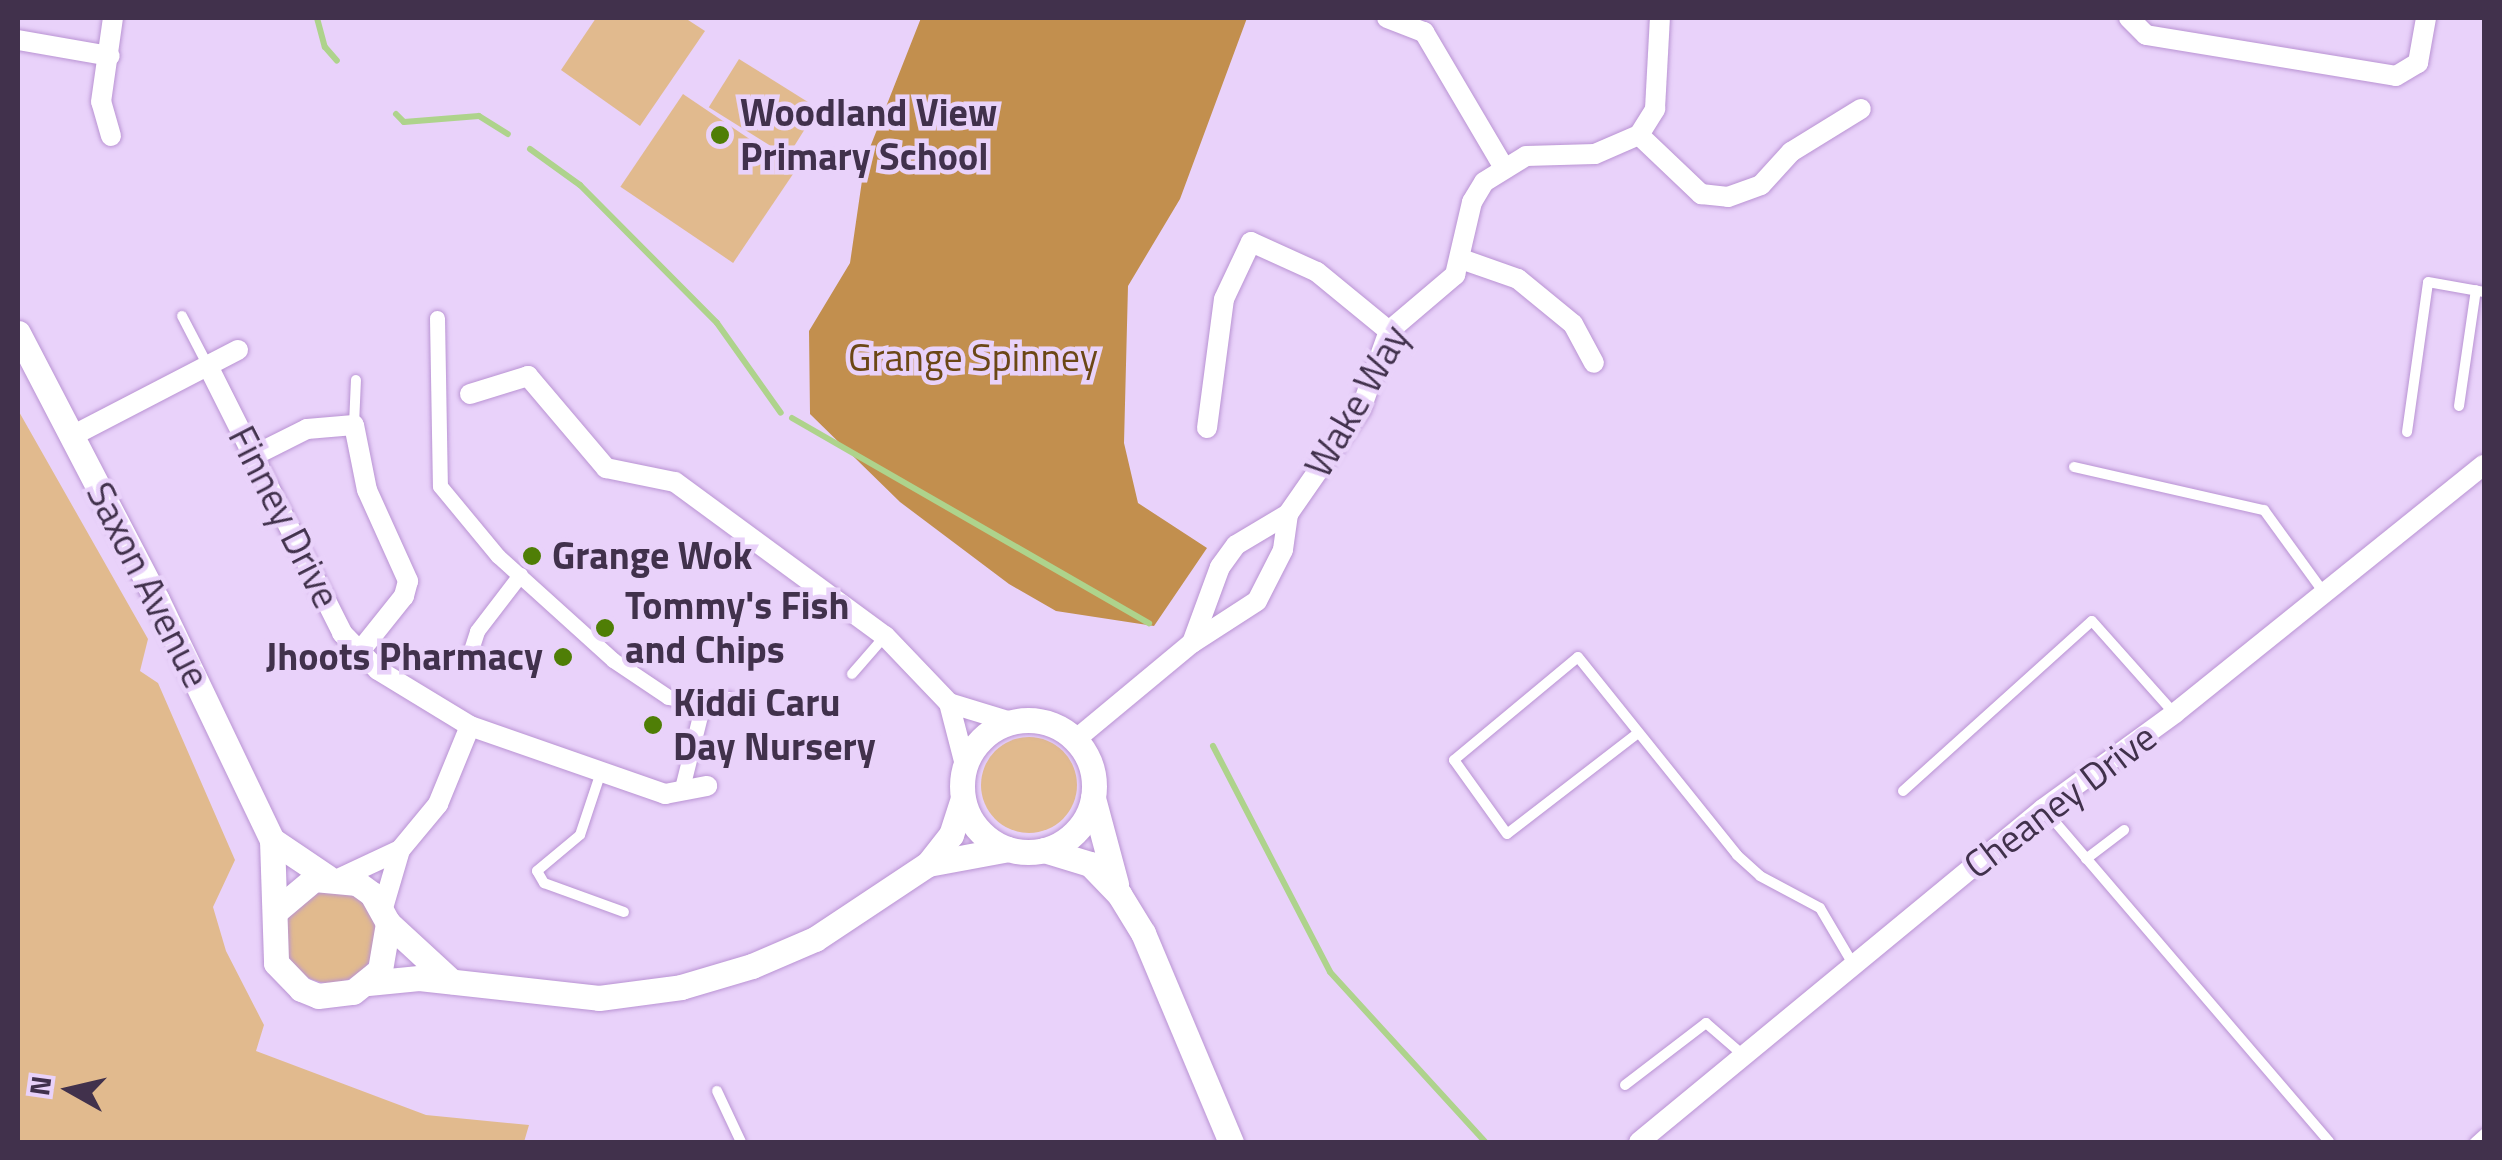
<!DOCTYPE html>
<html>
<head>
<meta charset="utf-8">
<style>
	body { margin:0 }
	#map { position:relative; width:2502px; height:1160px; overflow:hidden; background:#e9d2fa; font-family:"Titillium Web",sans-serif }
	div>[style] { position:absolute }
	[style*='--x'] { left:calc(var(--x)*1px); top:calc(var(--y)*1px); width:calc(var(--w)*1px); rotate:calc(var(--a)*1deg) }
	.green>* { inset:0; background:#e1ba8e; transform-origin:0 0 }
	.round { border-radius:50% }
	.forest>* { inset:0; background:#c28f4e }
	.stream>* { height:6px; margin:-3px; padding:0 3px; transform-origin:3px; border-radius:3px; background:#aed38c }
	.roads { filter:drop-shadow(0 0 2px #b993d3) drop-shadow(0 0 2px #b993d3) }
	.service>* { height:10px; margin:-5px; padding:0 5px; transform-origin:5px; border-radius:5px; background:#fff }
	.pedestrian>* { height:15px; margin:-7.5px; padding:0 7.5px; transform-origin:7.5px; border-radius:7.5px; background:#fff }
	.minor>* { height:20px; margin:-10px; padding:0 10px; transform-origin:10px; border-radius:10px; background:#fff }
	.tertiary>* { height:25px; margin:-12.5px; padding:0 12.5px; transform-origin:12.5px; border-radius:12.5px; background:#fff }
	.tertiary>.ring { margin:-12.5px; padding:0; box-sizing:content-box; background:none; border:25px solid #fff; border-radius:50% }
	.dots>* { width:28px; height:28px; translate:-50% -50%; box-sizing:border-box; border:5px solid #e9d2fa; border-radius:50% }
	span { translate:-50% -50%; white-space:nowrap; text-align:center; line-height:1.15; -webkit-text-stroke:9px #e9d2fa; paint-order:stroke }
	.poi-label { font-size:38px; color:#41314c; font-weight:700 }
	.left { translate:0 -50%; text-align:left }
	.right { translate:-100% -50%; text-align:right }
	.park-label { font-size:38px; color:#6b4716 }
	.street-label { font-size:38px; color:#41314c }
	.frame { position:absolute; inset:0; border:20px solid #41314c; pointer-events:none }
	.north { position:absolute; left:20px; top:1040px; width:100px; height:100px; -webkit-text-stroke:8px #e9d2fa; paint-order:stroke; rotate:278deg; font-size:28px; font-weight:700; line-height:40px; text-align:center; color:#41314c }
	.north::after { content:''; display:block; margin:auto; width:35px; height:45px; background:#41314c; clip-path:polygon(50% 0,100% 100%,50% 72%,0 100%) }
</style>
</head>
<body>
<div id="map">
	<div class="green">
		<div style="clip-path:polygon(596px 18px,685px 18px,705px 31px,640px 126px,561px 70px)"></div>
		<div style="left:739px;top:59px;width:93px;height:57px;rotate:32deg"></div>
		<div style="left:683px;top:94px;width:136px;height:112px;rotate:34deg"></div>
		<div style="clip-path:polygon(18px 410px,148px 639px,140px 671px,158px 683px,235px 860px,213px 907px,226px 951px,264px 1025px,256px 1051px,426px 1115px,529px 1125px,524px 1142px,18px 1142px)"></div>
		<div class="round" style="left:981px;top:737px;width:96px;height:96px"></div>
		<div class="round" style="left:283px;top:889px;width:94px;height:94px"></div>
	</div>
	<div class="forest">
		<div style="clip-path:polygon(921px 18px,1247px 18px,1180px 199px,1128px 286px,1124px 443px,1138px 503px,1207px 548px,1154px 626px,1056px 611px,1009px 584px,900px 502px,810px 414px,809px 331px,850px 263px,865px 160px)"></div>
	</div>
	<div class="stream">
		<div style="--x:317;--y:18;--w:30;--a:75"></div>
		<div style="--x:325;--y:47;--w:18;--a:49"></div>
		<div style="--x:396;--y:114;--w:11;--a:45"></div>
		<div style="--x:404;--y:122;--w:75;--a:-4.6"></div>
		<div style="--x:479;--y:116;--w:34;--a:32"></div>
		<div style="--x:530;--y:149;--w:62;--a:35.8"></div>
		<div style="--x:580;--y:185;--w:194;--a:45.2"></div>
		<div style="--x:717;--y:323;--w:110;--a:54.6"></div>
		<div style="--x:792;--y:418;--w:412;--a:29.9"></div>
		<div style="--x:1213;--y:746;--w:254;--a:62.6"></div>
		<div style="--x:1330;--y:972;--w:230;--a:47.6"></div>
	</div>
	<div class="roads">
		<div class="service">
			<div style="--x:182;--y:316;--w:56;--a:62.5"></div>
			<div style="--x:2459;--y:406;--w:117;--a:-81.7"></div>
			<div style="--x:354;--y:425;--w:45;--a:-87.5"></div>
			<div style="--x:2407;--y:432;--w:151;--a:-82"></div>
			<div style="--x:2428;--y:282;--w:57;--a:10.1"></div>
			<div style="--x:2074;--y:467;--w:195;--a:12.8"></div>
			<div style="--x:2264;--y:510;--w:102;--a:54.1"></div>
			<div style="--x:852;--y:674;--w:50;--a:-49"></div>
			<div style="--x:1638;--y:733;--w:165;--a:142.4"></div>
			<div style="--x:1507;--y:834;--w:91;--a:-125.6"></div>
			<div style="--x:1454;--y:760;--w:161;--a:-39.7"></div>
			<div style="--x:1578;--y:657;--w:254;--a:51.2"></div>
			<div style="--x:1737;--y:855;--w:31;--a:42"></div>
			<div style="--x:1760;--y:876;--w:68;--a:28.1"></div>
			<div style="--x:1820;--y:908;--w:65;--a:59.5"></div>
			<div style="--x:601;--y:772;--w:66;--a:108.4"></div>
			<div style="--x:580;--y:835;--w:56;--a:140.1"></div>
			<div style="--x:537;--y:871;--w:14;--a:60"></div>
			<div style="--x:544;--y:883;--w:85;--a:19.9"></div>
			<div style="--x:1903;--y:791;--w:254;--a:-42"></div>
			<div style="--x:2092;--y:621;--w:123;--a:48.3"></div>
			<div style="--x:2044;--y:809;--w:438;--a:49.4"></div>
			<div style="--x:2086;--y:859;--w:48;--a:-37.3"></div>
			<div style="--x:1625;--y:1085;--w:102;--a:-37.4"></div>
			<div style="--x:1706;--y:1023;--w:49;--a:40.9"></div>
			<div style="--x:717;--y:1091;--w:56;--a:64.8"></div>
			<div style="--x:2475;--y:1142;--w:12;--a:-42"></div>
		</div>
		<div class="pedestrian">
			<div style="--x:437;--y:318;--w:168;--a:89"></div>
			<div style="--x:440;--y:486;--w:91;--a:50.4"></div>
			<div style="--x:498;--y:556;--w:155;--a:42.1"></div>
			<div style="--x:613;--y:660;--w:66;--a:33.9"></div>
			<div style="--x:668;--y:697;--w:36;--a:11"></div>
			<div style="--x:703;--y:704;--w:26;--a:-11"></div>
			<div style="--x:469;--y:656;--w:26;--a:-72"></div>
			<div style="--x:477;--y:631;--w:71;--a:-52.5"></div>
			<div style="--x:681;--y:792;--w:91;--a:-76"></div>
		</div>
		<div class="minor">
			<div style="--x:1387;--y:18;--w:40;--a:21"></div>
			<div style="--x:1424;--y:32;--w:156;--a:59.5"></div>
			<div style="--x:2129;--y:18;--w:24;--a:45"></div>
			<div style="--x:2146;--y:35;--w:253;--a:9.3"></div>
			<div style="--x:2396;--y:76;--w:26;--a:-31"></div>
			<div style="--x:2418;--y:63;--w:46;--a:-79.9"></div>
			<div style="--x:18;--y:40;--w:93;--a:9.9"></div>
			<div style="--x:1639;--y:135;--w:86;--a:43.6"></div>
			<div style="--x:1701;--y:194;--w:27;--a:6"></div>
			<div style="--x:1728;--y:197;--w:35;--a:-20"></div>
			<div style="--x:1761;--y:185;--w:45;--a:-47.7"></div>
			<div style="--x:1791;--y:152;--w:82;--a:-31.6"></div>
			<div style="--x:111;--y:136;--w:35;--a:-106"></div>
			<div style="--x:101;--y:102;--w:85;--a:-81.9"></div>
			<div style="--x:1464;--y:260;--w:57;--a:19.4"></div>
			<div style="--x:1518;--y:279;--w:71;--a:39.3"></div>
			<div style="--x:1573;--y:324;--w:44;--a:61.7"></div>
			<div style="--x:208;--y:366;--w:299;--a:63.3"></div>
			<div style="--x:342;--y:633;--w:52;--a:45.8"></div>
			<div style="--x:378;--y:670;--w:108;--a:31.3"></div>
			<div style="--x:470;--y:726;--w:207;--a:19.2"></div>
			<div style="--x:665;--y:794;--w:43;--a:-10.8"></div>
			<div style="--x:470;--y:394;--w:61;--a:-17.2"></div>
			<div style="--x:528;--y:376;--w:121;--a:49.7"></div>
			<div style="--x:606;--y:468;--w:70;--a:11.5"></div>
			<div style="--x:675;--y:482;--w:260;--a:36.3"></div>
			<div style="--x:885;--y:636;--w:93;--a:46.3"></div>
			<div style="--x:949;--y:703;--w:65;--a:17"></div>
			<div style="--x:1207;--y:428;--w:130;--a:-82.5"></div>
			<div style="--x:1224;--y:299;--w:63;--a:-64.7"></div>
			<div style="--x:1251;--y:242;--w:72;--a:24.4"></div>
			<div style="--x:1317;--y:272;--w:93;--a:39.3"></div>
			<div style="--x:72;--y:436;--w:187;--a:-27.4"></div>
			<div style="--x:253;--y:456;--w:60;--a:-26.6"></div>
			<div style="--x:307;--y:429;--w:47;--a:-4.9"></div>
			<div style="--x:354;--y:425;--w:66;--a:78.7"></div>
			<div style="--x:367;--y:490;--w:100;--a:65.7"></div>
			<div style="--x:408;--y:581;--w:16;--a:105"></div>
			<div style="--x:404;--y:596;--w:70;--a:128.7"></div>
			<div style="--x:1288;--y:514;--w:128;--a:-55.2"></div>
			<div style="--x:1361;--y:409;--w:83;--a:-70.3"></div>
			<div style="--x:1389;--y:331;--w:87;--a:-40.3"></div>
			<div style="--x:1455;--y:275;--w:75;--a:-76.9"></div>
			<div style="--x:1472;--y:202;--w:23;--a:-59"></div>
			<div style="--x:1484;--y:182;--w:49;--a:-31.8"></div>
			<div style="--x:1526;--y:156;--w:69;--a:-1.7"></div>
			<div style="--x:1595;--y:154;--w:48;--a:-23.4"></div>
			<div style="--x:1639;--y:135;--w:31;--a:-58"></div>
			<div style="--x:1655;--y:109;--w:91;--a:-86.9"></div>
			<div style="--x:1288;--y:514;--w:36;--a:98"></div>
			<div style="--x:1283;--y:550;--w:57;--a:117"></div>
			<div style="--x:1257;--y:601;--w:77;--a:147.1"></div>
			<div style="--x:1192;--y:643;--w:81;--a:-69.8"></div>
			<div style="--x:1220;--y:567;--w:27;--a:-54"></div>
			<div style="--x:1236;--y:545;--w:61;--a:-30.8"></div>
			<div style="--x:949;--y:703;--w:64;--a:75.5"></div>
			<div style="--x:1075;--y:740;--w:152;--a:-39.7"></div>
			<div style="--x:340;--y:878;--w:66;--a:-25"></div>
			<div style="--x:383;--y:908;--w:60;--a:-73.7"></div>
			<div style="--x:400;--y:850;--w:60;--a:-50.4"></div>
			<div style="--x:438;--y:804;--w:84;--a:-67.7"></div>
			<div style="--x:1639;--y:1142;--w:524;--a:-39.5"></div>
			<div style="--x:2043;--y:809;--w:163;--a:-36"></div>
			<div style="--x:2175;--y:713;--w:396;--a:-38.8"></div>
		</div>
		<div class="tertiary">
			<div style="--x:18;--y:333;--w:301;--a:62.5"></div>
			<div style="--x:157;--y:600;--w:266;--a:64.4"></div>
			<div style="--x:272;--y:840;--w:123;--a:88.1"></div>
			<div style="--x:276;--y:963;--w:36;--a:46"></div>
			<div style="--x:301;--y:989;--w:18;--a:22"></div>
			<div style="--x:318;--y:996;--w:35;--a:-7"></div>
			<div style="--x:353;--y:992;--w:35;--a:-39"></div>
			<div style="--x:380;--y:970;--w:48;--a:-80.3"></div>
			<div style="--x:388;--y:923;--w:33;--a:-119"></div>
			<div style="--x:372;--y:894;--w:19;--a:-144"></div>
			<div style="--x:357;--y:883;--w:43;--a:-174.7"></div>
			<div style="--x:314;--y:879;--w:48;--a:140"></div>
			<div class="ring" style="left:962px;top:720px;width:107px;height:107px"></div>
			<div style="--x:1093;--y:798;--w:89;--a:75"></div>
			<div style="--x:272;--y:840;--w:66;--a:33.9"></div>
			<div style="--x:1044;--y:850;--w:48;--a:16.9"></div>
			<div style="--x:1090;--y:864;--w:42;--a:46"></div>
			<div style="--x:1119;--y:894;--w:46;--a:58.4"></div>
			<div style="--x:1143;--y:933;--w:227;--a:67.2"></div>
			<div style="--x:928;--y:864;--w:81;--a:-10.6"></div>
			<div style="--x:388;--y:923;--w:86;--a:42.6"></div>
			<div style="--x:368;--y:983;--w:51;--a:-5.6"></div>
			<div style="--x:419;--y:978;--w:181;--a:6.3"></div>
			<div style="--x:599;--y:998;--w:83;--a:-7.6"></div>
			<div style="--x:681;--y:987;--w:74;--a:-16.5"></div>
			<div style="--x:752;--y:966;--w:69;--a:-23.2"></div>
			<div style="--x:815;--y:939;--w:136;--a:-33.6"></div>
			<div style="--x:928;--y:864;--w:37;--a:-52"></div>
			<div style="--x:951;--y:835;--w:38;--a:-72"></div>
		</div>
	</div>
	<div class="dots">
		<div style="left:720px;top:135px;background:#4f7e06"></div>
		<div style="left:532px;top:556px;background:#4f7e06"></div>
		<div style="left:605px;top:628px;background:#4f7e06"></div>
		<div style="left:563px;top:657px;background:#4f7e06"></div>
		<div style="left:653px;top:725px;background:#4f7e06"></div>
	</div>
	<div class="poi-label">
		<span class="left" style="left:740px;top:135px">Woodland View<br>Primary School</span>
		<span class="left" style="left:552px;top:556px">Grange Wok</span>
		<span class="left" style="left:625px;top:628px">Tommy's Fish<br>and Chips</span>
		<span class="right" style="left:543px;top:657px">Jhoots Pharmacy</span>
		<span class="left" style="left:673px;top:725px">Kiddi Caru<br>Day Nursery</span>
	</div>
	<div class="park-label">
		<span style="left:973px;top:358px">Grange Spinney</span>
	</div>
	<div class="street-label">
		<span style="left:1357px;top:401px;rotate:-60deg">Wake Way</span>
		<span style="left:284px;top:517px;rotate:63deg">Finney Drive</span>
		<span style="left:148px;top:585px;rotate:63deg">Saxon Avenue</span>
		<span style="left:2060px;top:801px;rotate:-37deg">Cheaney Drive</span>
	</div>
	<div class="frame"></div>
	<div class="north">N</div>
</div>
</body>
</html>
